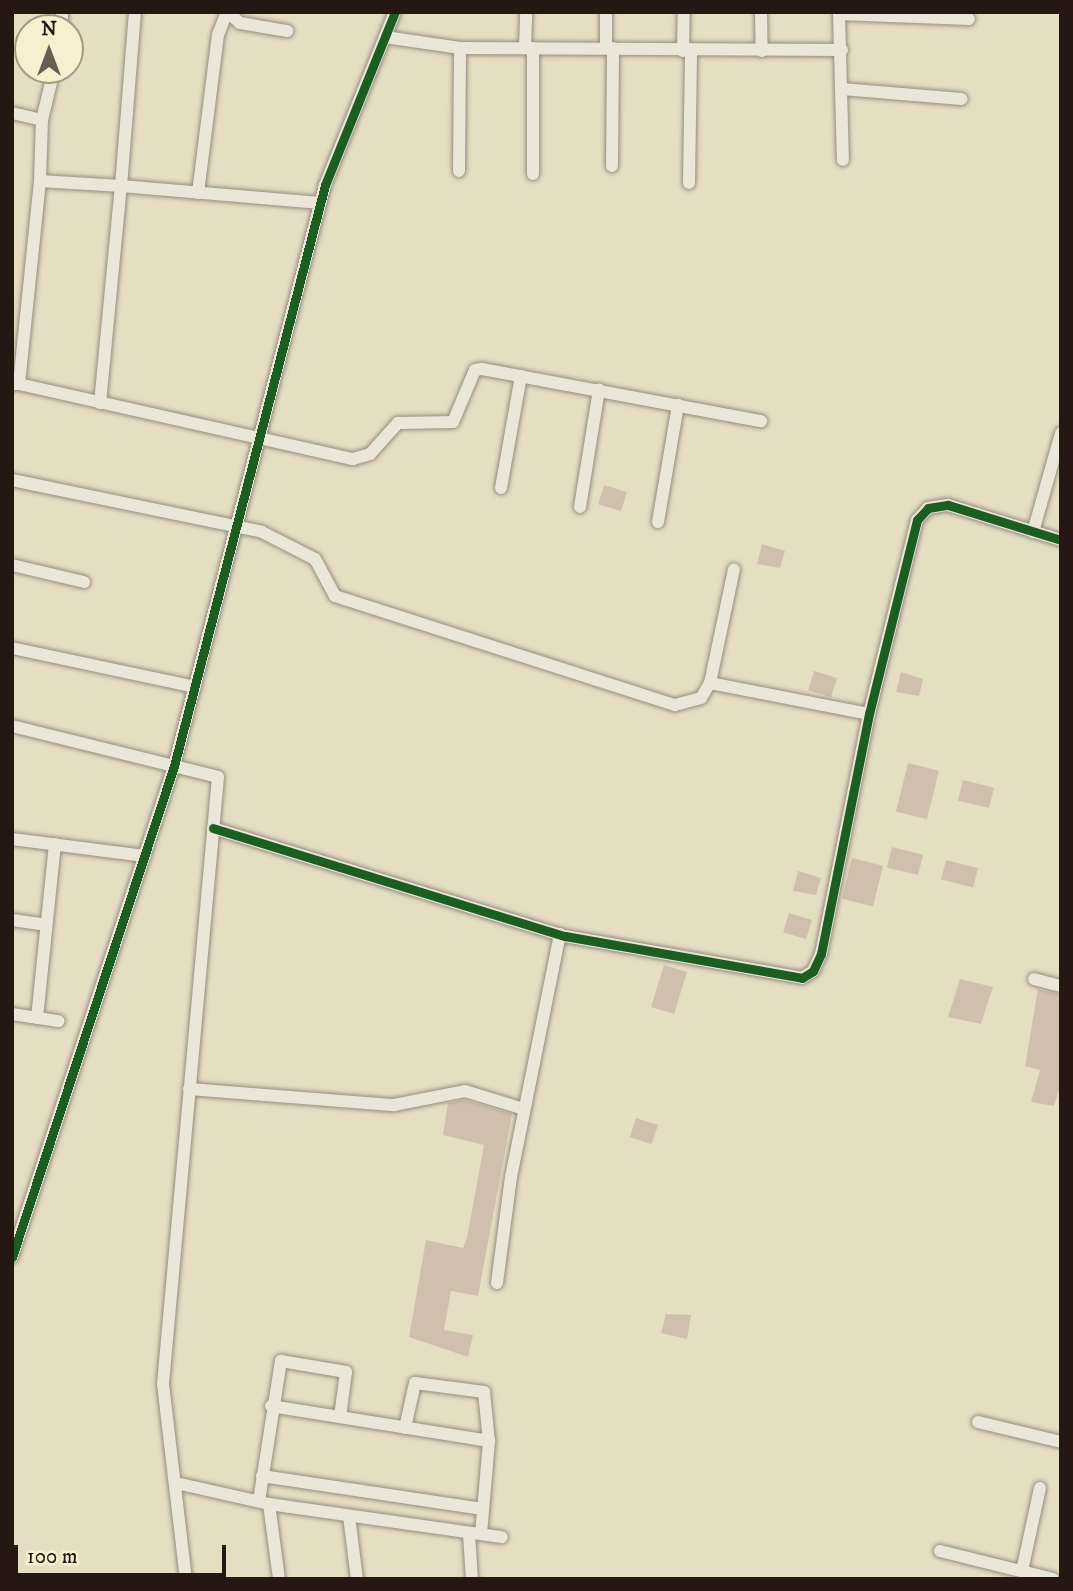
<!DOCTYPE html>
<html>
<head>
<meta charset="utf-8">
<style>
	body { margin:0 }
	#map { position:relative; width:1073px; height:1591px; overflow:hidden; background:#e6dec3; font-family:"IM FELL DW Pica",serif }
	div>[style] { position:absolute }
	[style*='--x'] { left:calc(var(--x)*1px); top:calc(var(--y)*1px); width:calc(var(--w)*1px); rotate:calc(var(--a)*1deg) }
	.building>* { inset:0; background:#d0bfae; transform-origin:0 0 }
	.roads { filter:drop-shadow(0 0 2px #948d7e) drop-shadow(0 0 2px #948d7e) }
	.minor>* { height:12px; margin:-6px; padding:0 6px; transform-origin:6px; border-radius:6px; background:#eae6d8 }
	.cycleway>* { height:9px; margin:-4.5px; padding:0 4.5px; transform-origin:4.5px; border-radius:4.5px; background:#1b5e20 }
	span { translate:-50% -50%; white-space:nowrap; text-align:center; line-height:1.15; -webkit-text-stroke:7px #f8efcf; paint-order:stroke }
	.frame { position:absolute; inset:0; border:14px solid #261712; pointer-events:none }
	.north { position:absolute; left:14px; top:14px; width:70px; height:70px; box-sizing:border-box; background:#f8efcf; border:2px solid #a49983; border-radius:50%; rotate:0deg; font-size:19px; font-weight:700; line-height:28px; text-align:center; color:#261712 }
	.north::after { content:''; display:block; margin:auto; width:24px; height:32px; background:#695d50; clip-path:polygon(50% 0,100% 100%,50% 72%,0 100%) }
	.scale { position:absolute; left:14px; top:1545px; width:212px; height:32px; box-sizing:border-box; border:4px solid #261712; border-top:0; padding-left:9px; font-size:21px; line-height:24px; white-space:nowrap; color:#261712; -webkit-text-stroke:5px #f8efcf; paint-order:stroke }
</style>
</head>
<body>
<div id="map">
	<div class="building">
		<div style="left:604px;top:485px;width:24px;height:20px;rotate:17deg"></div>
		<div style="clip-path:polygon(762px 544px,785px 551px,780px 568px,757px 564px)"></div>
		<div style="left:814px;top:671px;width:24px;height:20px;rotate:17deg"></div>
		<div style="clip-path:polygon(901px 672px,923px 679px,919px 696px,896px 692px)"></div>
		<div style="left:908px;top:763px;width:32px;height:50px;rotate:14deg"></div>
		<div style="left:963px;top:780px;width:32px;height:21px;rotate:14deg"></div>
		<div style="left:892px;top:847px;width:32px;height:21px;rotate:14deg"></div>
		<div style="left:852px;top:858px;width:32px;height:42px;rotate:14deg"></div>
		<div style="left:946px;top:860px;width:33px;height:20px;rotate:14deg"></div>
		<div style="clip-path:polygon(798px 871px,821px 878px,816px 895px,793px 891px)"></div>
		<div style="left:789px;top:913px;width:24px;height:20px;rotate:17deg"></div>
		<div style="left:664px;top:965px;width:24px;height:44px;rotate:17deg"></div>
		<div style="clip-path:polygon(960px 979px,993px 987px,981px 1024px,948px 1017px)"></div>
		<div style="clip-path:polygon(1038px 989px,1061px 995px,1061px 1083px,1054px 1106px,1031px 1102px,1040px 1070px,1025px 1066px)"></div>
		<div style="clip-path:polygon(465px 1100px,512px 1114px,478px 1296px,451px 1291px,444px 1330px,473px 1335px,468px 1357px,409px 1337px,426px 1240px,463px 1248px,467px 1238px,484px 1145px,443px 1135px,448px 1103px)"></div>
		<div style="left:636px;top:1118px;width:23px;height:20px;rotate:18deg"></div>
		<div style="clip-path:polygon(666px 1314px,691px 1315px,687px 1339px,661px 1333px)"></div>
	</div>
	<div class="roads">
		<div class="minor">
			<div style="--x:62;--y:12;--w:16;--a:90"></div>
			<div style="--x:228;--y:12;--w:16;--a:43"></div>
			<div style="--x:240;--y:23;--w:48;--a:9.7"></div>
			<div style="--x:761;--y:12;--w:39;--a:89"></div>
			<div style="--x:839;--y:12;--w:148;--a:88.5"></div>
			<div style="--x:839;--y:14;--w:130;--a:2.2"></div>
			<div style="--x:385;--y:37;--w:76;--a:8.3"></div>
			<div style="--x:460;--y:48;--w:382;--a:0.3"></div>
			<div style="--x:525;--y:48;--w:36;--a:-88"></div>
			<div style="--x:533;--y:48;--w:126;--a:90"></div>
			<div style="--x:606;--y:48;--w:36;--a:-90"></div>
			<div style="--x:683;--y:51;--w:39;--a:-89"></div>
			<div style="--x:842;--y:89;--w:120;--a:4.8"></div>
			<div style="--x:12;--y:113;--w:31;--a:13"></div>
			<div style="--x:42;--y:120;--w:61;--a:91.9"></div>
			<div style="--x:40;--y:181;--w:81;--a:3.5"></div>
			<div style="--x:121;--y:186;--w:175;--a:-85.4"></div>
			<div style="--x:42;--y:120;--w:51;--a:-76.5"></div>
			<div style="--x:612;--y:166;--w:118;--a:-89.5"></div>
			<div style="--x:459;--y:171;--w:123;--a:-89.5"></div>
			<div style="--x:689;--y:183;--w:132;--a:-89.1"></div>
			<div style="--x:198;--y:193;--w:159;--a:-82.8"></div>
			<div style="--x:218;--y:35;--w:25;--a:-69"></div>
			<div style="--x:13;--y:384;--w:6;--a:0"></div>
			<div style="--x:19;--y:384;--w:204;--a:-84.1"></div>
			<div style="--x:19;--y:384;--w:342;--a:12.7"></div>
			<div style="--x:353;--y:459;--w:18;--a:-16"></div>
			<div style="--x:370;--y:454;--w:42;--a:-47.9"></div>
			<div style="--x:398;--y:423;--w:55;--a:-1"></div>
			<div style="--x:453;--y:422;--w:56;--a:-67.1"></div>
			<div style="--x:475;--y:370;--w:7;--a:-8"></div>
			<div style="--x:482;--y:369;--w:284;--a:10.6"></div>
			<div style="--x:100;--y:403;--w:218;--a:-84.5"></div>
			<div style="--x:121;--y:186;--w:200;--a:4.9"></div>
			<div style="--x:12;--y:480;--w:255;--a:11.7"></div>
			<div style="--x:262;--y:532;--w:59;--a:27"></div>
			<div style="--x:315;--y:559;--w:42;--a:61.6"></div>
			<div style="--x:335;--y:596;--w:357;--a:17.8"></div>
			<div style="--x:675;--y:705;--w:27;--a:-15"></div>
			<div style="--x:701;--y:698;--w:17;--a:-59"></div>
			<div style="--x:710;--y:683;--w:162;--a:11"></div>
			<div style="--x:501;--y:488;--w:114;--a:-79.9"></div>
			<div style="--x:580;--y:507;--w:119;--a:-80.8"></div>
			<div style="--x:658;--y:522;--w:119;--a:-80.3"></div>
			<div style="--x:1033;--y:532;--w:103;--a:-74.2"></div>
			<div style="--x:12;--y:565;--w:74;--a:13.3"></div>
			<div style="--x:12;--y:648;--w:187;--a:12"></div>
			<div style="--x:710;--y:683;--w:116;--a:-78.1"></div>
			<div style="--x:12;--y:726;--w:212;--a:13.9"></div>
			<div style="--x:218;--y:777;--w:609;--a:95.18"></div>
			<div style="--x:163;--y:1384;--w:196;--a:83.3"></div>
			<div style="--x:213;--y:828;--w:368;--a:17.1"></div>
			<div style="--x:565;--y:936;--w:241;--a:10"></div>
			<div style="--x:802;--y:978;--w:13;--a:-32"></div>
			<div style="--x:813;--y:971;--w:19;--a:-65"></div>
			<div style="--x:821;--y:954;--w:245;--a:-78.7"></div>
			<div style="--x:869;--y:714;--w:200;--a:-76.1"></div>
			<div style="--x:917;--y:520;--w:16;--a:-47"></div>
			<div style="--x:928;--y:508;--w:20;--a:-9"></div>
			<div style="--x:948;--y:505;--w:118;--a:17.2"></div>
			<div style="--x:12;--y:839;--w:134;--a:7.3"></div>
			<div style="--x:12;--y:920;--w:34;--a:8"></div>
			<div style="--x:1034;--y:979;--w:28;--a:15"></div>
			<div style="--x:12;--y:1014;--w:47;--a:8.7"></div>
			<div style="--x:37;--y:1018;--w:175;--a:-84.1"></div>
			<div style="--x:189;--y:1089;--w:206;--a:4.5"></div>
			<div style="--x:394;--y:1105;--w:72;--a:-11.2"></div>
			<div style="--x:465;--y:1091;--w:62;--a:17"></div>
			<div style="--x:12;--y:1257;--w:517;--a:-71.74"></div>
			<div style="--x:174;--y:766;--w:600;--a:-75.43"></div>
			<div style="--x:325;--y:185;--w:187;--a:-68"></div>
			<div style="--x:497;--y:1283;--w:107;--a:-82.5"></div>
			<div style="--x:511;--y:1177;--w:248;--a:-78.6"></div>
			<div style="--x:271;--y:1406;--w:221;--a:9.1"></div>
			<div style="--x:978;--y:1422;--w:85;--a:13.5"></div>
			<div style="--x:405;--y:1428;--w:46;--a:-77.5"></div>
			<div style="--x:415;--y:1383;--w:70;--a:7.4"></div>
			<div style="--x:484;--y:1392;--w:49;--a:84.2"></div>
			<div style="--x:489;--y:1441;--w:93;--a:94.9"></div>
			<div style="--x:262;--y:1476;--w:223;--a:8.5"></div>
			<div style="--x:176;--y:1483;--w:95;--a:12.7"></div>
			<div style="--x:269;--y:1504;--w:235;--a:8.1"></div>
			<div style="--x:259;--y:1501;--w:142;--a:-81.1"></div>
			<div style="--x:281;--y:1361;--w:66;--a:9.6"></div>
			<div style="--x:346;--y:1372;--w:45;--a:97.6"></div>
			<div style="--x:269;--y:1504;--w:76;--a:82.4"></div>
			<div style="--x:349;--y:1516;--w:64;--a:82.8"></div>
			<div style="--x:469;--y:1534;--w:45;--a:86.2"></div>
			<div style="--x:940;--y:1551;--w:116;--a:13.9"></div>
			<div style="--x:1022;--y:1571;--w:85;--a:-77.8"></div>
		</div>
	</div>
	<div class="cycleway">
		<div style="--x:213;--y:828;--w:368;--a:17.1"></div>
		<div style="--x:565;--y:936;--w:241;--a:10"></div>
		<div style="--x:802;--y:978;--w:13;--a:-32"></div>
		<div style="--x:813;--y:971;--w:19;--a:-65"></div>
		<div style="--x:821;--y:954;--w:245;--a:-78.7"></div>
		<div style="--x:869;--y:714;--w:200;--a:-76.1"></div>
		<div style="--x:917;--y:520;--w:16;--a:-47"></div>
		<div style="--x:928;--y:508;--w:20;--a:-9"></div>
		<div style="--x:948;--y:505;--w:118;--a:17.2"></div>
		<div style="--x:12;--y:1257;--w:517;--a:-71.74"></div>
		<div style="--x:174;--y:766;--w:600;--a:-75.43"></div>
		<div style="--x:325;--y:185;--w:187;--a:-68"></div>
	</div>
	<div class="frame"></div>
	<div class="north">N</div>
	<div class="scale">100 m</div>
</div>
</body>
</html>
